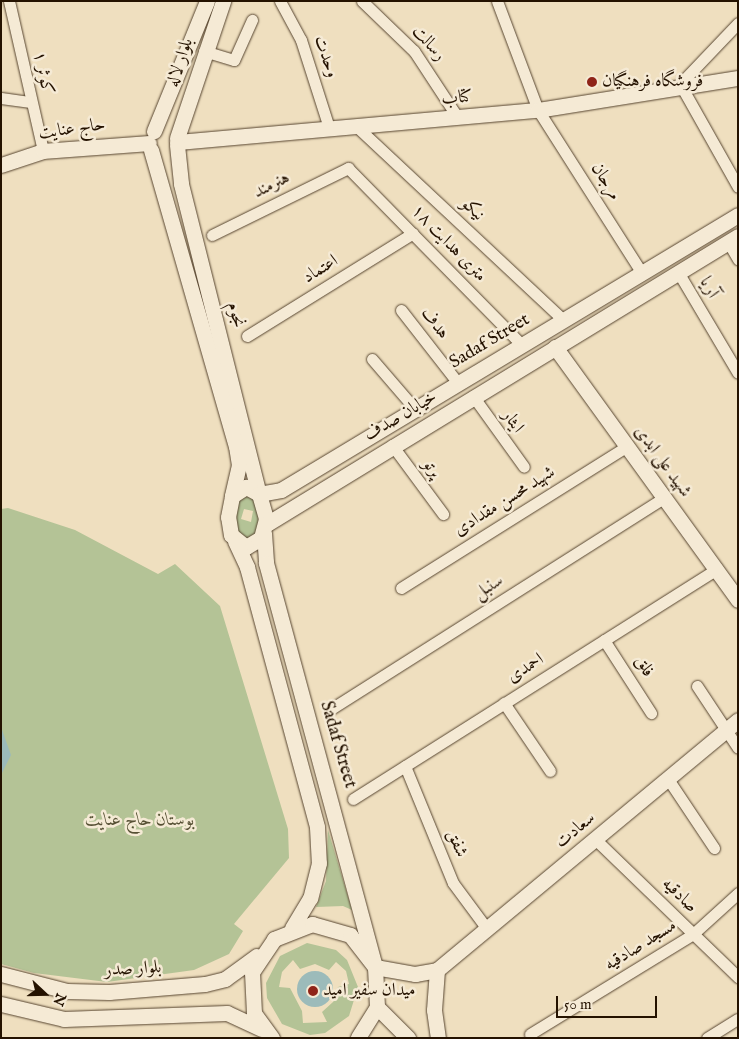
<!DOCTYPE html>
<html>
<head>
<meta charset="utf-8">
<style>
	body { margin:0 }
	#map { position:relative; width:739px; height:1039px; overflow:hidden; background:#efdfbf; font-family:"IM FELL English",Amiri,serif }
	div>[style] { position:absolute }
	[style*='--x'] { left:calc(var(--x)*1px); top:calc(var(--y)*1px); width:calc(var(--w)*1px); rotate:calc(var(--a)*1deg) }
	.green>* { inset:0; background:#b4c396 }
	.water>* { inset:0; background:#9cbbba }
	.round { border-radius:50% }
	.roads { filter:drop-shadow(0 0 1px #574530) drop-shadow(0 0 1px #574530) }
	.street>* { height:11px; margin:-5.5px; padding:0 5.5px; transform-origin:5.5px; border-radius:5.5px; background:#f5ead5 }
	.secondary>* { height:15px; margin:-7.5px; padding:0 7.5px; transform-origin:7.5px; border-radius:7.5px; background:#f5ead5 }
	.dots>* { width:14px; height:14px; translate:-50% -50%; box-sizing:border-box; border:2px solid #f5ead5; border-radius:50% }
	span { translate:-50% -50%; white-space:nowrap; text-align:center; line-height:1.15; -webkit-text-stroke:5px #f5ead5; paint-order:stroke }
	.street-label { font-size:18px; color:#241200 }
	.poi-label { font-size:18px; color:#241200 }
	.left { translate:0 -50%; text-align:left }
	.park-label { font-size:18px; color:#565034; font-style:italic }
	.frame { position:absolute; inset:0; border:2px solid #241200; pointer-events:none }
	.north { position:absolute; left:20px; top:969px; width:50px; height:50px; -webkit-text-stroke:4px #f5ead5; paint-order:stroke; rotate:111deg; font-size:14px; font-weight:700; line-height:20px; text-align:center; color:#241200 }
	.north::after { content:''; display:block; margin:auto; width:18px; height:22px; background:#241200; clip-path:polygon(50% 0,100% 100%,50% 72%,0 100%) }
	.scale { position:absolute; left:556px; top:996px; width:101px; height:22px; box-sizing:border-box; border:2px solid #241200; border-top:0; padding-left:6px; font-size:15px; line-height:18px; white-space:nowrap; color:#241200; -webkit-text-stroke:4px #f5ead5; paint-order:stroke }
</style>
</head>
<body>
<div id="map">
	<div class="green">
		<div style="clip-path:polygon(evenodd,251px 496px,258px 505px,259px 526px,253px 539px,238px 536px,235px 522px,240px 498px,251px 496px,244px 509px,253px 511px,251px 522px,241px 519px,244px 509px)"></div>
		<div style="clip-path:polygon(8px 508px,75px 530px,158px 574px,175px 564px,220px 606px,288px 829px,289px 858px,234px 924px,243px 931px,229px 954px,194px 970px,107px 982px,34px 973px,1px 964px,1px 509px)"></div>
		<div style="clip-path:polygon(328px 830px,352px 910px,343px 906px,316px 907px,326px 881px)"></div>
		<div style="clip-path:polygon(evenodd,307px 943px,336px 950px,347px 960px,358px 987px,349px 1016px,325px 1033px,310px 1035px,282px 1024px,267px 998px,266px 983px,280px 956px,307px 943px,293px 960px,300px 969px,315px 964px,329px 970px,336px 962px,346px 971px,349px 984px,338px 987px,333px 1002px,322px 1012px,327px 1022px,303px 1023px,302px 1011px,290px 988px,279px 987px,282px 972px,293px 960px)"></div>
	</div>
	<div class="water">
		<div style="clip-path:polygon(1px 727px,11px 755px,1px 775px)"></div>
		<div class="round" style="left:297px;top:971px;width:36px;height:36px"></div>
	</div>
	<div class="roads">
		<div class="street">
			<div style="--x:9;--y:1;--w:154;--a:77.2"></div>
			<div style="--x:280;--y:1;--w:44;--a:61.7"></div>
			<div style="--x:301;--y:40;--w:92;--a:72.3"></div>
			<div style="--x:362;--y:1;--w:72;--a:43.9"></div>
			<div style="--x:414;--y:51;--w:80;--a:56.7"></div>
			<div style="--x:497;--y:1;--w:116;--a:69.4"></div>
			<div style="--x:538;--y:110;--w:193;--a:57.5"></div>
			<div style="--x:738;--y:23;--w:84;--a:133.6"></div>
			<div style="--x:680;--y:84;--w:118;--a:60.6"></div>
			<div style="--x:204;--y:51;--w:31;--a:17"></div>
			<div style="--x:234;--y:60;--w:44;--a:-65.8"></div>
			<div style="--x:1;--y:98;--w:30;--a:8"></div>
			<div style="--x:356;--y:126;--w:284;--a:43.1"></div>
			<div style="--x:212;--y:235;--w:152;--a:-26.2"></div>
			<div style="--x:348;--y:168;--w:248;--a:45.5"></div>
			<div style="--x:728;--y:242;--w:20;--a:60"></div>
			<div style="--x:678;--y:272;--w:117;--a:59.3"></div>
			<div style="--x:401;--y:310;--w:93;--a:52"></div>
			<div style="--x:247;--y:336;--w:195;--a:-31.8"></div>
			<div style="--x:372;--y:359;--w:66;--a:49.3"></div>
			<div style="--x:473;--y:396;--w:87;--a:54.3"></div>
			<div style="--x:392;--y:445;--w:86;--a:53.5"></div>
			<div style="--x:401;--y:588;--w:267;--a:-32.1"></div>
			<div style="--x:604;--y:640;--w:87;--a:57.2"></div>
			<div style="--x:697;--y:686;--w:74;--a:56.5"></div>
			<div style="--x:504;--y:703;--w:82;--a:55.9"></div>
			<div style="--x:331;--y:709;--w:396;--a:-32.4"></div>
			<div style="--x:405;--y:766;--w:126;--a:67.7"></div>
			<div style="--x:453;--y:883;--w:57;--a:53.5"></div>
			<div style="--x:668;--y:779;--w:83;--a:56.3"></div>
			<div style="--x:353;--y:799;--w:431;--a:-32.3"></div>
			<div style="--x:595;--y:839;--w:199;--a:44"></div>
			<div style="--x:530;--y:1034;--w:191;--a:-31.5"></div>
			<div style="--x:693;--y:934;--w:61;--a:-42.3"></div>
			<div style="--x:707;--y:1038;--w:36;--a:-32"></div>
		</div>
		<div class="secondary">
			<div style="--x:154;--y:131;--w:140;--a:-67.8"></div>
			<div style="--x:177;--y:138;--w:145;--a:-71.4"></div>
			<div style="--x:177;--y:142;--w:362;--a:-5.1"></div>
			<div style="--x:538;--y:110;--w:203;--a:-9.1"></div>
			<div style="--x:177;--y:145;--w:39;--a:84"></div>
			<div style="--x:181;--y:184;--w:320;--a:75.9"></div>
			<div style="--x:259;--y:494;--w:22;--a:-10"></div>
			<div style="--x:281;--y:490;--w:533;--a:-31.04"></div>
			<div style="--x:151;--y:150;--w:308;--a:74"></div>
			<div style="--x:236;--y:446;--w:19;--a:81"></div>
			<div style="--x:239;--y:465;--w:32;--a:103"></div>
			<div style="--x:1;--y:165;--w:44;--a:-18.4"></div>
			<div style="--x:43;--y:151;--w:106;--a:-4.3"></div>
			<div style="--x:555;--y:347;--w:312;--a:54.1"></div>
			<div style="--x:246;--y:487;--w:15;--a:28"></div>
			<div style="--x:259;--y:494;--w:26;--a:74"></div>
			<div style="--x:266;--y:519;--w:20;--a:105"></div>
			<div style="--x:261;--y:538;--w:17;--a:149"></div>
			<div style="--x:246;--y:547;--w:19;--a:-141"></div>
			<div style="--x:231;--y:535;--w:18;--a:-99"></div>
			<div style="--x:228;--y:517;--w:21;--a:-79"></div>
			<div style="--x:232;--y:496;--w:17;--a:-33"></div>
			<div style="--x:265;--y:525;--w:554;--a:-31.42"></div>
			<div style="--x:264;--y:533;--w:30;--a:86"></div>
			<div style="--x:266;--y:563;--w:418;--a:74.9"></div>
			<div style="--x:375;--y:967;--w:41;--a:9.9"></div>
			<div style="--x:415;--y:974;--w:22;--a:-10"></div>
			<div style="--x:235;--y:541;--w:29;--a:65"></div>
			<div style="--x:247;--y:567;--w:269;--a:74.9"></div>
			<div style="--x:317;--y:827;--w:36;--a:87"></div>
			<div style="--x:319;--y:863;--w:36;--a:104"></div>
			<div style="--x:310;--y:898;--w:35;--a:121"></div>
			<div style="--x:437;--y:970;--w:391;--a:-39.7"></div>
			<div style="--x:437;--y:970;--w:40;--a:94.3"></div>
			<div style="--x:434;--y:1010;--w:28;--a:82"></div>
			<div style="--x:1;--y:974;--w:68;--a:14.4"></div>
			<div style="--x:67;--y:991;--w:42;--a:1.4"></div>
			<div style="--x:109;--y:992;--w:96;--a:-4.8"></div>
			<div style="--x:205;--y:984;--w:21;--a:-14"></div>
			<div style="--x:225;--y:979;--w:39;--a:-36"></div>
			<div style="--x:1;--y:1004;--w:65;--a:13.4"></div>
			<div style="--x:64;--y:1019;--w:163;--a:-2.1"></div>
			<div style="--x:227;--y:1013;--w:38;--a:25"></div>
			<div style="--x:377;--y:1007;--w:44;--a:45"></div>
			<div style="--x:272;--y:1038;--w:31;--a:-126"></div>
			<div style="--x:254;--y:1013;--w:41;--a:-92.8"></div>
			<div style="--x:252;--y:972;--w:40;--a:-56"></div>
			<div style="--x:274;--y:939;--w:41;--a:-21.5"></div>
			<div style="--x:312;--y:924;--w:40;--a:16"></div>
			<div style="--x:350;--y:935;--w:41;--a:52"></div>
			<div style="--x:375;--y:967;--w:40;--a:87.1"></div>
			<div style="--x:377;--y:1007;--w:36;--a:122"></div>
		</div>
	</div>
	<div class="dots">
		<div style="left:592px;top:82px;background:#8f2418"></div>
		<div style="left:313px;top:991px;background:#8f2418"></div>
	</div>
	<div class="street-label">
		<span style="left:428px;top:44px;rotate:48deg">رسالت</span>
		<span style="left:325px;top:57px;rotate:71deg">وحدت</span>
		<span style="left:181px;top:63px;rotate:-72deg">بلوار لاله</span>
		<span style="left:42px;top:73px;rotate:78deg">کوثر ۱</span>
		<span style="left:457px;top:99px;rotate:-5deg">کتاب</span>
		<span style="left:72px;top:130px;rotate:-8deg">حاج عنایت</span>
		<span style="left:605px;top:182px;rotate:58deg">مرجان</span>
		<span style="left:272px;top:186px;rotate:-26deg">هنرمند</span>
		<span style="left:472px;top:210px;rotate:43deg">نیکو</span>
		<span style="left:448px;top:244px;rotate:46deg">۱۸ متری هدایت</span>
		<span style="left:321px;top:270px;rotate:-32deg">اعتماد</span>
		<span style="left:708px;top:288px;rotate:60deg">آریا</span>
		<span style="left:235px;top:315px;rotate:75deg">نجوم</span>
		<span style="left:434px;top:324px;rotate:52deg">هدف</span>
		<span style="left:490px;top:342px;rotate:-31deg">Sadaf Street</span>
		<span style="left:401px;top:417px;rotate:-31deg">خیابان صدف</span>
		<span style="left:512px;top:422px;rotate:54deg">ایثار</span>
		<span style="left:662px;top:462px;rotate:54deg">شهید علی ابدی</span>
		<span style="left:431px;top:469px;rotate:54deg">پرتو</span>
		<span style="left:505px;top:502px;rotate:-32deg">شهید محسن مقدادی</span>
		<span style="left:489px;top:588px;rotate:-32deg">سنبل</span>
		<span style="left:643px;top:667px;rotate:57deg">فلق</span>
		<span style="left:526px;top:669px;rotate:-32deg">احمدی</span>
		<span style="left:337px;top:745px;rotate:74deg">Sadaf Street</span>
		<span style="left:576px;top:831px;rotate:-40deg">سعادت</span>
		<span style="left:456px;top:844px;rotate:68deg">شفق</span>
		<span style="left:679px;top:896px;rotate:44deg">صادقیه</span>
		<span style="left:641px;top:946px;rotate:-32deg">مسجد صادقیه</span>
		<span style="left:133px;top:970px;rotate:-3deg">بلوار صدر</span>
	</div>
	<div class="poi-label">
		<span class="left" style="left:602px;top:82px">فروشگاه فرهنگیان</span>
		<span class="left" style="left:323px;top:991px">میدان سفیر امید</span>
	</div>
	<div class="park-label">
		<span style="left:140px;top:821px">بوستان حاج عنایت</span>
	</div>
	<div class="frame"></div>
	<div class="north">N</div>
	<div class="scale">50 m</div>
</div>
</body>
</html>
